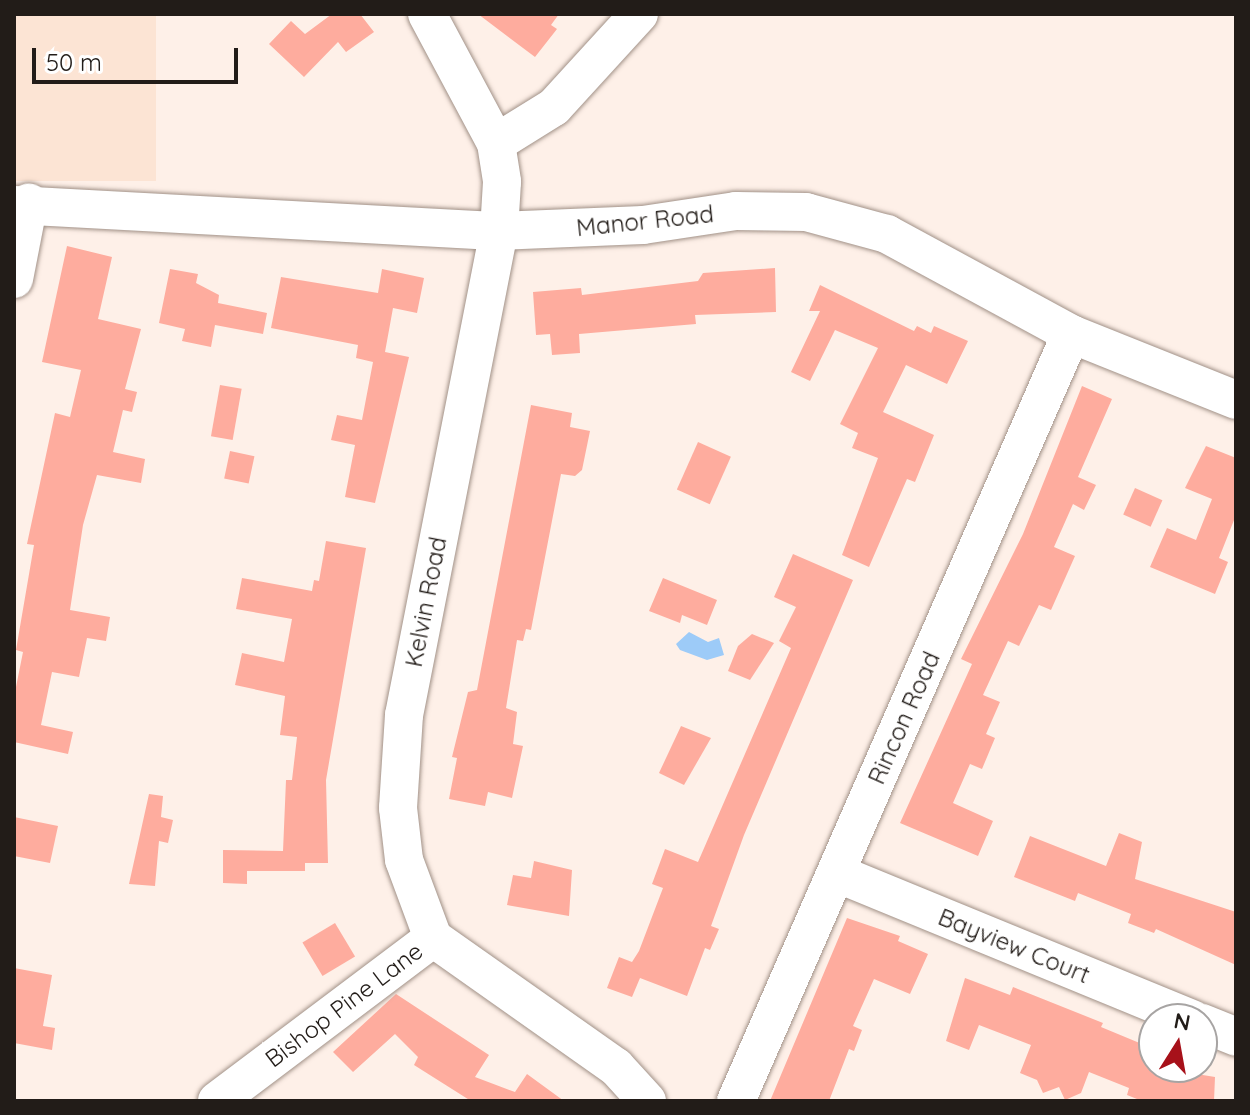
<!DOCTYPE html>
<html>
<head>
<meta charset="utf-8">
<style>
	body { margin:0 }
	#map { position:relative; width:1250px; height:1115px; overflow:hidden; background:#fef0e8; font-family:Quicksand,sans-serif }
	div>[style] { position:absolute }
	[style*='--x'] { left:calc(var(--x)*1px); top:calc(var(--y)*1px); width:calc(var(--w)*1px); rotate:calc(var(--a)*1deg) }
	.built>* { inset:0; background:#fce4d4; transform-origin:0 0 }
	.water>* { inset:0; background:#9dcbf8 }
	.building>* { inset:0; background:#feac9e; transform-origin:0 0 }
	.roads { filter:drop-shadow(0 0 2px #a19187) drop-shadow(0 0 2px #a19187) }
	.minor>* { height:38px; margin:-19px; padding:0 19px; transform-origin:19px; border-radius:19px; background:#fff }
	span { translate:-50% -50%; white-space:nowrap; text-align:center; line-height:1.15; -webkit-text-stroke:7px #fff; paint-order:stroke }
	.street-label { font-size:24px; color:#221c18 }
	.frame { position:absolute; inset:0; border:16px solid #221c18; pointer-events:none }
	.north { position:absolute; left:1138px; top:1003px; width:80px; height:80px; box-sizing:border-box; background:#fff; border:2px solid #a7a4a3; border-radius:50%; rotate:11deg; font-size:22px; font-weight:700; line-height:32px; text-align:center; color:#221c18 }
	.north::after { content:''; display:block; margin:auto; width:28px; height:36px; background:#a7111a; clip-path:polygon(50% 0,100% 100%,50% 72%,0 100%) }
	.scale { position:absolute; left:32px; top:48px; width:206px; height:36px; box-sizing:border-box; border:4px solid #221c18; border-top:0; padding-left:10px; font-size:24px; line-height:28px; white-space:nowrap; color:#221c18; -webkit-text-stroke:6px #fff; paint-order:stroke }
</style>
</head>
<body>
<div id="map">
	<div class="built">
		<div style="left:14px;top:14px;width:142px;height:167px"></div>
	</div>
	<div class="water">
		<div style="clip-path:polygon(689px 632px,708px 642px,719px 638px,724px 655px,707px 660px,680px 650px,676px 644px)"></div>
	</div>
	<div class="building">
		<div style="clip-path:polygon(332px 14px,360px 14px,374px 32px,346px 52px,338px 42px,304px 77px,269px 44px,291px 21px,305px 34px)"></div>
		<div style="clip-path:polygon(478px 14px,559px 14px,551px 25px,557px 29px,535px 57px)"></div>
		<div style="clip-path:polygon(67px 246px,112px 257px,98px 319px,141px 329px,125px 389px,137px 392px,132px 412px,123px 410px,113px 452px,145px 459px,141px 483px,97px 475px,83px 525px,70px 610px,110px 617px,106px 641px,87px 638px,79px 677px,52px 672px,41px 725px,73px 732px,68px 754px,14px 742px,14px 697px,23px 652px,16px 650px,34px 545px,27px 544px,55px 413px,70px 417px,81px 370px,42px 362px)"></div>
		<div style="clip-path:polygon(775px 268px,776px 312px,695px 315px,696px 324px,579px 334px,580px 353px,552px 355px,550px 334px,536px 335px,533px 292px,581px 288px,582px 295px,698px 281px,703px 273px)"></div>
		<div style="clip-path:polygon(170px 269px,198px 274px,196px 283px,219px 295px,218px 303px,267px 313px,263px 334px,215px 325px,211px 347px,182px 341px,185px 329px,159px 323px)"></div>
		<div style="clip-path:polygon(382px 269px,424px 278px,417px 313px,393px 308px,385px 352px,409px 357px,375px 503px,345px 497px,355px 445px,331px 440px,337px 415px,362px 420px,373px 362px,356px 358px,358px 345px,271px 328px,281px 277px,378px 293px)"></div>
		<div style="clip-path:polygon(820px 285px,914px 331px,917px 326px,931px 333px,934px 326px,968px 341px,947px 384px,906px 365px,883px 412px,934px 435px,915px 482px,907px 479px,869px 567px,842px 555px,878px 458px,852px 448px,858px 433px,840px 424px,878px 348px,835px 330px,810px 381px,791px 372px,820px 311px,809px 311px)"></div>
		<div style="left:220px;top:385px;width:22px;height:52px;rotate:10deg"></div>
		<div style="clip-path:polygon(1082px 386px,1112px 399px,1078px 477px,1096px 485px,1084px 510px,1073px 504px,1054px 547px,1075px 556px,1051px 610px,1039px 605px,1019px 646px,1008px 641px,983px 695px,1000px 702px,986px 734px,995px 738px,982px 769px,970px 764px,953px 803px,993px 821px,978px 856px,900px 823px,972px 664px,961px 659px,1023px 534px)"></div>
		<div style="clip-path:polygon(531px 405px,572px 413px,570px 427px,590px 431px,582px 470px,575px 476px,561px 474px,531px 630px,526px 629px,523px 641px,517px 640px,506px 708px,517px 712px,513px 744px,523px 746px,512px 798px,488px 792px,485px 806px,449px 799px,457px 758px,452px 757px,468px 692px,477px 690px)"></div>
		<div style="left:698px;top:442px;width:36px;height:52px;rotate:24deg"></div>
		<div style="clip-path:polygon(1206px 446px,1236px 458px,1236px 515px,1219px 558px,1228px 562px,1215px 594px,1150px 567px,1167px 528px,1196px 540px,1212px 499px,1185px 488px)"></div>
		<div style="left:230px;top:451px;width:25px;height:28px;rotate:12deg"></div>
		<div style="left:1135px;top:488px;width:30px;height:29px;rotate:24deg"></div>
		<div style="clip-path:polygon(326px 541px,366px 548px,326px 780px,328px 863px,305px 863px,305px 871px,247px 871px,247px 884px,223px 883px,223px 850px,283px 851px,286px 780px,292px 780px,297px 737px,280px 735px,285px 696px,235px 685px,242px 653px,284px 662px,292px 619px,236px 609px,242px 578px,312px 591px,314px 580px,319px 581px)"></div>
		<div style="clip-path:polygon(793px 554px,853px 580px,744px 835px,711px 926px,719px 929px,710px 950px,705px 948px,687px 996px,640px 978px,632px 997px,607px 988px,619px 957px,632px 962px,639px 951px,663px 888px,652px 884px,665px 849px,698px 862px,791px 648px,779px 641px,796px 607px,774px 597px)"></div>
		<div style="clip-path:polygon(663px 578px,717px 600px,707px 625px,682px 615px,680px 623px,649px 611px)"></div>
		<div style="clip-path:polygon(752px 634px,774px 643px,750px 680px,728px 671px,738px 646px)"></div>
		<div style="clip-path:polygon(681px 726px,711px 738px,684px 785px,659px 773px)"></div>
		<div style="clip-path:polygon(149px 794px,163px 796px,161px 817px,173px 820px,168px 843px,159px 841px,155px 886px,129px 884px)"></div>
		<div style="clip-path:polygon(14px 817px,58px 826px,50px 863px,14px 856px)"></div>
		<div style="clip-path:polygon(1119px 833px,1142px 842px,1135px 879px,1236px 912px,1236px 965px,1156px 929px,1154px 933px,1128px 923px,1131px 914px,1078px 893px,1075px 901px,1014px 877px,1030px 836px,1106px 866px)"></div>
		<div style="clip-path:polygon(534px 861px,572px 870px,569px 916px,507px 905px,513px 875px,531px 878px)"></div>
		<div style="clip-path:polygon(847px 918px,900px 936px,898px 941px,928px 954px,910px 994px,874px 979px,853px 1026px,862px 1030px,854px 1051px,849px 1049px,829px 1101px,770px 1101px)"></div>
		<div style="left:335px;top:923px;width:39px;height:38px;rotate:59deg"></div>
		<div style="clip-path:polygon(14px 968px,52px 975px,43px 1026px,55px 1028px,52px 1050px,14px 1043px)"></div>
		<div style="clip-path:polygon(965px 978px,1010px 995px,1013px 987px,1103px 1023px,1101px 1027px,1154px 1049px,1154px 1067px,1215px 1077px,1214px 1101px,1142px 1101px,1127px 1095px,1129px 1088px,1089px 1072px,1081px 1093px,1065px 1100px,1059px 1087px,1043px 1093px,1037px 1080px,1020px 1073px,1031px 1045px,979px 1025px,969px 1050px,946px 1041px)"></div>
		<div style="clip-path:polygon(396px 994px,489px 1055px,475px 1077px,515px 1092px,527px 1074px,564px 1101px,471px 1101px,414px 1065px,418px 1057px,395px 1034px,353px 1072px,333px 1052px)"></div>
	</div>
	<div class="roads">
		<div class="minor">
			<div style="--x:427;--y:14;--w:146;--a:61.9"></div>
			<div style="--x:496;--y:143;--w:39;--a:81"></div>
			<div style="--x:502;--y:182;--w:49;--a:93.5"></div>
			<div style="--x:499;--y:231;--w:493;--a:101.1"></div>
			<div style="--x:404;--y:715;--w:93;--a:93.7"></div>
			<div style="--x:398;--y:808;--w:52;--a:83.4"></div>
			<div style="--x:404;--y:860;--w:83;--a:69.6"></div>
			<div style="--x:433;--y:938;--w:224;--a:35.2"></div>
			<div style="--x:616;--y:1067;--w:46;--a:47.6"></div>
			<div style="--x:496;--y:143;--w:68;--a:-31.8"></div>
			<div style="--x:554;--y:107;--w:126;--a:-47.6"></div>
			<div style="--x:14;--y:205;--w:486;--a:3.1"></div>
			<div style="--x:499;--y:231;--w:144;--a:-2.4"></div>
			<div style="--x:643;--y:225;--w:94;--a:-8.6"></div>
			<div style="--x:736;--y:211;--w:70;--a:0.8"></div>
			<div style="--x:806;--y:212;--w:84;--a:15.2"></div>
			<div style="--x:887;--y:234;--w:209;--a:28.5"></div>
			<div style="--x:1071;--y:334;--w:178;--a:21.8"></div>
			<div style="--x:14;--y:279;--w:78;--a:-79"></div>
			<div style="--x:836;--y:873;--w:385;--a:22.3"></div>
			<div style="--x:1202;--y:1023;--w:37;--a:22"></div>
			<div style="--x:217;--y:1101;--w:271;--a:-37"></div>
			<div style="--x:736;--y:1101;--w:837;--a:-66.41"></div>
		</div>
	</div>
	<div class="street-label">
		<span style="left:645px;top:221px;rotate:-6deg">Manor Road</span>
		<span style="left:426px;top:602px;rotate:-79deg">Kelvin Road</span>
		<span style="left:904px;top:718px;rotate:-66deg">Rincon Road</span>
		<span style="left:1014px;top:946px;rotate:22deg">Bayview Court</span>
		<span style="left:344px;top:1005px;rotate:-37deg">Bishop Pine Lane</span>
	</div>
	<div class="frame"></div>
	<div class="north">N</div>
	<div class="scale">50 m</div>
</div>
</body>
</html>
